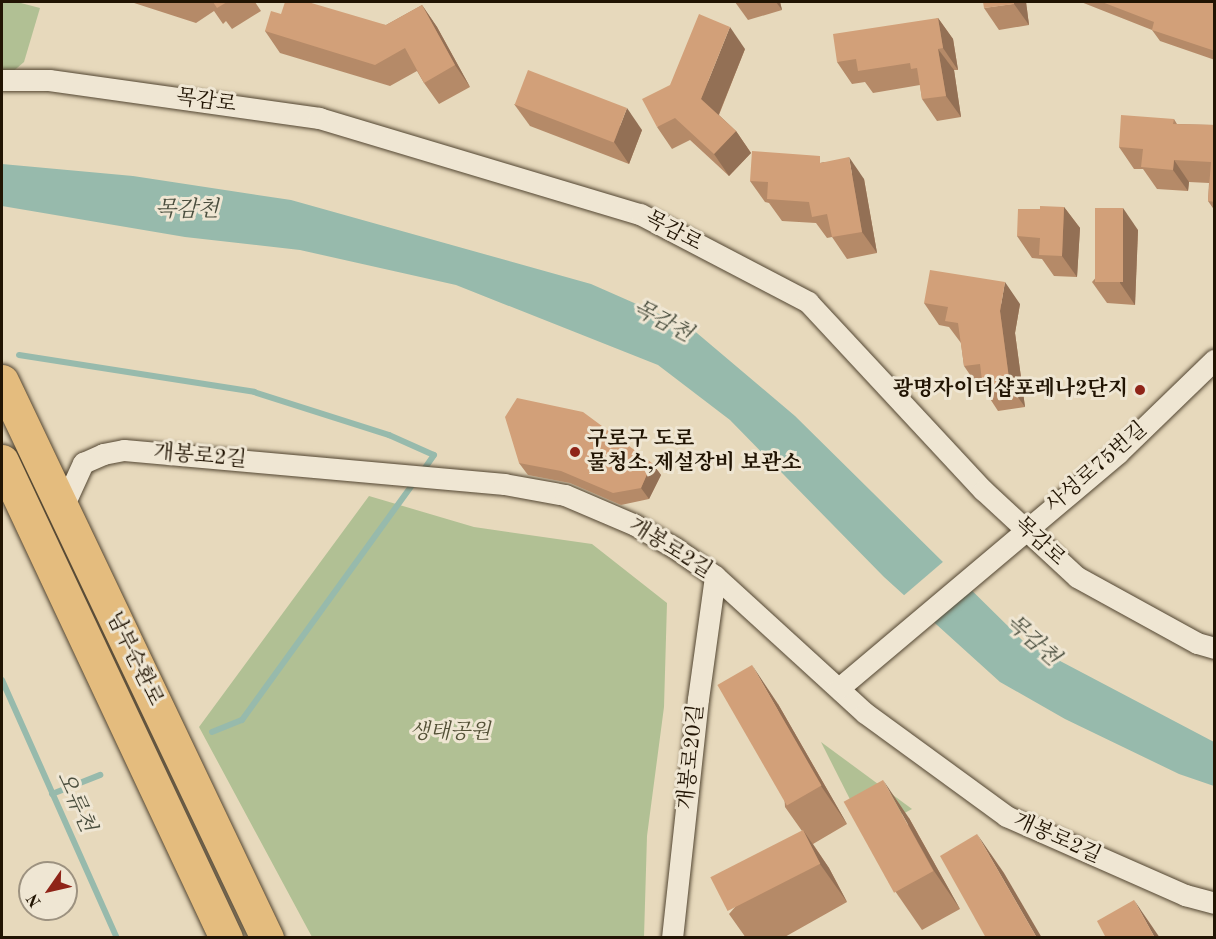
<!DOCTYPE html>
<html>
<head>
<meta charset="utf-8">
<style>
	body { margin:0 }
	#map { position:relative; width:1216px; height:939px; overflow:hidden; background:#e7d9bc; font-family:"Old Standard TT","Noto Serif KR",serif }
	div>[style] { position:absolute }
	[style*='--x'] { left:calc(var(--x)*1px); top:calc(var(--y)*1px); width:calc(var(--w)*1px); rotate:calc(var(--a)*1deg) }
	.green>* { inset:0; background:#b1c094 }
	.water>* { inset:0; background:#97baac }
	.pier>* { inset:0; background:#e7d9bc }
	.stream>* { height:6px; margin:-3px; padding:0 3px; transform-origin:3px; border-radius:3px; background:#97baac }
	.roads { filter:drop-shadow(0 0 2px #524531) drop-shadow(0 0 2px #524531) }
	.street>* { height:21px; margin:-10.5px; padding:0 10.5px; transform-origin:10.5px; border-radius:10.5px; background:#efe6d3 }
	.primary>* { height:33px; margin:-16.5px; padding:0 16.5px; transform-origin:16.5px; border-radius:16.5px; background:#e4bc7e }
	.wall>* { inset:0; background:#b58a68 }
	.shaded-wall>* { inset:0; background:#937055 }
	.building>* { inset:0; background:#d2a079; transform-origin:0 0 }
	.dots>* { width:16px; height:16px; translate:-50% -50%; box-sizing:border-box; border:3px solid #efe6d3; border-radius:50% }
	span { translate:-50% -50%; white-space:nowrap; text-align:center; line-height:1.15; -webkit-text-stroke:6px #efe6d3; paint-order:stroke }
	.street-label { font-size:21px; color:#211403 }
	.poi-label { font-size:21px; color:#211403; font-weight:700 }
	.right { translate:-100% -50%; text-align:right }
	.left { translate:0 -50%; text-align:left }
	.park-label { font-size:21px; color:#535036; font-style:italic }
	.water-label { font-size:22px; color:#4a4e3e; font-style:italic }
	.frame { position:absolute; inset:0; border:3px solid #211403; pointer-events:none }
	.north { position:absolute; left:18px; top:861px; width:60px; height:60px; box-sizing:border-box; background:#efe6d3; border:2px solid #9d9280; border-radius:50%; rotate:236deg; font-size:16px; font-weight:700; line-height:24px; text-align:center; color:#211403 }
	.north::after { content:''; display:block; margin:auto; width:21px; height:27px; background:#8f2418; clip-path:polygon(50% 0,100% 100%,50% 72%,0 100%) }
</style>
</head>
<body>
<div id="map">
	<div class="green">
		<div style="clip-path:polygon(2px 2px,17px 2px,40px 8px,24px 62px,10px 74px,2px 73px)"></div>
		<div style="clip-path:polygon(369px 496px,474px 527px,592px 544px,667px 603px,664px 707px,647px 836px,644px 937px,312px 937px,199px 727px)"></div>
		<div style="clip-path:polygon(821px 742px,912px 809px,867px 833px)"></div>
	</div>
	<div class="water">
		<div style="clip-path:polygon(2px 164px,133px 176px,291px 200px,591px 284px,691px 328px,795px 416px,1024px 642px,1214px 742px,1214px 786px,1179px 774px,1065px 719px,1000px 682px,884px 577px,730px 420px,658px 365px,456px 285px,300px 250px,185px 237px,2px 206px)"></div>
	</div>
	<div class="pier">
		<div style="clip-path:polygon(944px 561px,973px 588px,931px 624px,902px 597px)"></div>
	</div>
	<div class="stream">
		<div style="--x:19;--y:355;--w:238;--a:8.9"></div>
		<div style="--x:254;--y:392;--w:142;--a:17.7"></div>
		<div style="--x:389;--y:435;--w:49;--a:24"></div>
		<div style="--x:434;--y:455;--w:21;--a:125"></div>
		<div style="--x:2;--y:680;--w:282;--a:66"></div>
		<div style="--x:212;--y:732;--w:32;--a:-22"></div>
		<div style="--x:242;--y:720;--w:296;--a:-54.1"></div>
		<div style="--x:52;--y:794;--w:52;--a:-21.6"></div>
	</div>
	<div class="roads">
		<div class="street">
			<div style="--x:2;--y:80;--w:47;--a:0"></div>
			<div style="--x:49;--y:80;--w:273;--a:8"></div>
			<div style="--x:319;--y:118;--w:335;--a:16.7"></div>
			<div style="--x:640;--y:214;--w:190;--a:27.6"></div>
			<div style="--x:808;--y:302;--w:257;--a:47.1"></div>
			<div style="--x:983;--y:490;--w:128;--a:42.8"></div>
			<div style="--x:1077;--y:577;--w:137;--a:28.8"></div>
			<div style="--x:1197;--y:643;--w:18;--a:16"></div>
			<div style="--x:62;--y:509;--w:51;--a:-65.5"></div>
			<div style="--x:83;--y:463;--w:22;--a:-24"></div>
			<div style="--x:103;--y:454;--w:21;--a:-11"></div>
			<div style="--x:124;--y:450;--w:382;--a:5.1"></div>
			<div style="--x:504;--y:484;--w:62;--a:10.2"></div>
			<div style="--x:565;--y:495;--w:76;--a:23.2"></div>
			<div style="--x:635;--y:525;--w:46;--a:29.9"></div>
			<div style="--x:675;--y:548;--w:49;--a:35"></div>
			<div style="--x:715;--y:576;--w:203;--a:42.4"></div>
			<div style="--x:865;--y:713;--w:175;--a:36.1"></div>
			<div style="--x:1006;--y:816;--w:196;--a:23.8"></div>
			<div style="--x:1185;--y:895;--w:30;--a:15"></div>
			<div style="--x:839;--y:688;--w:365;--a:-40.1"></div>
			<div style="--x:1118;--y:453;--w:134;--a:-44.1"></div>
			<div style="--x:672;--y:938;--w:240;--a:-83.8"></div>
			<div style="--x:698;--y:699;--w:124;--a:-82.1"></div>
		</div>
		<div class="primary">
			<div style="--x:2;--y:381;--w:617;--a:64.56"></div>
			<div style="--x:2;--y:461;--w:527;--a:64.85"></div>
		</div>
	</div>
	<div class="wall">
		<div style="clip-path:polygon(131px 2px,255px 2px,261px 11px,232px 29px,226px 21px,223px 24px,214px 11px,196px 23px)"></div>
		<div style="clip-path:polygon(735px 2px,780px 2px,782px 10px,748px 20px)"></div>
		<div style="clip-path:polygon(1026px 2px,1029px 25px,999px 30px,984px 8px)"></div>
		<div style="clip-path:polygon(1081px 2px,1215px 2px,1215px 60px,1160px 41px,1152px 30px)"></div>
		<div style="clip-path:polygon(422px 5px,437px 27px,470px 87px,439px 104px,424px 83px,417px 71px,390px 86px,280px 53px,265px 31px,281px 14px,386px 25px)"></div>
		<div style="clip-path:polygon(938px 18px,953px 39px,958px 70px,954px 70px,961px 117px,937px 121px,922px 99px,920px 85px,873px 93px,865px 82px,852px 84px,837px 62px)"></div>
		<div style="clip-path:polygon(745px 49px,719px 115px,736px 131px,751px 153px,729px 176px,690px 140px,672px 149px,657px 127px)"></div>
		<div style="clip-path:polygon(514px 104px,642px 130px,629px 164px,530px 126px)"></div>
		<div style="clip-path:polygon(1174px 119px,1177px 124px,1215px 125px,1215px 211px,1208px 201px,1209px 183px,1189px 182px,1188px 191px,1157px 189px,1143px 169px,1134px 169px,1119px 147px)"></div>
		<div style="clip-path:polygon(824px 162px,864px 179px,877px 253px,847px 259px,832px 237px,827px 238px,816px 223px,782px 221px,769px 203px,765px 202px,750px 181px)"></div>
		<div style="clip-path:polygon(1064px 207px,1080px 228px,1077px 277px,1054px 276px,1042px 259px,1032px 258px,1017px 236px,1040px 209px)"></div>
		<div style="clip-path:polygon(1138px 230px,1135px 305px,1107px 303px,1092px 282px)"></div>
		<div style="clip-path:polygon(924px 303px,1020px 304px,1015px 333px,1025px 407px,998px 411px,983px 388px,979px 388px,964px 366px,961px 343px,949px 327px,939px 325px)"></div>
		<div style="clip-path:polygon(519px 463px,652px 463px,661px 475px,649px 499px,621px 505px,570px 483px,528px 475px)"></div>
		<div style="clip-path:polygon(778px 704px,847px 824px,813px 844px,829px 868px,847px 902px,783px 938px,746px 938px,729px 914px,802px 831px,785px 807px)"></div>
		<div style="clip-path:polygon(909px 818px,960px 909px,922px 930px,895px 891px)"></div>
	</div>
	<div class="shaded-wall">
		<div style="clip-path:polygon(776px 2px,780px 2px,782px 10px)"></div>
		<div style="clip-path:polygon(1014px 2px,1026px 2px,1029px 25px,1014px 4px)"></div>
		<div style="clip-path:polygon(422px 5px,437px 27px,470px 87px,455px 65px)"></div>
		<div style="clip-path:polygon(938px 18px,953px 39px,958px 70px,943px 48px)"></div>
		<div style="clip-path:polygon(730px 27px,745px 49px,716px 121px,701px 99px)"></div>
		<div style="clip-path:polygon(938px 49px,954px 70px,961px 117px,946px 96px)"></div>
		<div style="clip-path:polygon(627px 108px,642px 130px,629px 164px,614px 142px)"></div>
		<div style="clip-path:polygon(736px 131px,751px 153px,729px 176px,714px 154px)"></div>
		<div style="clip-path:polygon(849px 157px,864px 179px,877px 253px,862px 232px)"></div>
		<div style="clip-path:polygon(1174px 160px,1189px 182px,1188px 191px,1173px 170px)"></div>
		<div style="clip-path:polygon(1064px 207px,1080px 228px,1077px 277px,1062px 256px)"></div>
		<div style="clip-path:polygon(1123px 208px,1138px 230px,1135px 305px,1120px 283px)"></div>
		<div style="clip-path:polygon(1005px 282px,1020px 304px,1015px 333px,1025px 407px,1010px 386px,1000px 311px)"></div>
		<div style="clip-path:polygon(652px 463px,661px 475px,649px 499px,641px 488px)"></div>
		<div style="clip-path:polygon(752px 665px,778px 704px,847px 824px,821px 786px)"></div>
		<div style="clip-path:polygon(883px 780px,909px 818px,960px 909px,934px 871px)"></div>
		<div style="clip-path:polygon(803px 830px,829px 868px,847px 902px,820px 864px)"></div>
		<div style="clip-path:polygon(977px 834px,1004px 873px,1042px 938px,1037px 938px)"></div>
		<div style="clip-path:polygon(1134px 900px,1160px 938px,1155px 938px)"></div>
	</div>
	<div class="building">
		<div style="clip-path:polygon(213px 2px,227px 2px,217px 8px)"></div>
		<div style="clip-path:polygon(285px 2px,308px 2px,386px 25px,422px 5px,455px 65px,424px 83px,405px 48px,375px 65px,265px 31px,271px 11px,281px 14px)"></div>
		<div style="clip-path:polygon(983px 2px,1014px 2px,1014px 4px,984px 8px)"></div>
		<div style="clip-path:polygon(1102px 2px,1215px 2px,1215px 51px,1152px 30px,1154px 22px)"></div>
		<div style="clip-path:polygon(699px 14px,730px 27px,701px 99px,736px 131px,714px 154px,675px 118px,657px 127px,642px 99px,670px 85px)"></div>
		<div style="clip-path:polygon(938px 18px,943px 48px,938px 49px,946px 96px,922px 99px,917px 68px,911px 69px,910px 63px,858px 71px,856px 59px,837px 62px,833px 34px)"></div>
		<div style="left:528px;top:70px;width:106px;height:37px;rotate:21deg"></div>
		<div style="clip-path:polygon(1121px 115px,1174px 119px,1173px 124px,1215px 125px,1215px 202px,1208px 201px,1211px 162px,1174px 160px,1173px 170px,1141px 167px,1143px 149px,1119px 147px)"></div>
		<div style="clip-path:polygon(752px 151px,820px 156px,820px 163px,849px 157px,862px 232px,832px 237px,827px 214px,812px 217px,809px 202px,767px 199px,768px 182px,750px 181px)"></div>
		<div style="clip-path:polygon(1040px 206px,1064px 207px,1062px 256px,1039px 255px,1040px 238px,1017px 236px,1018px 209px,1040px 209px)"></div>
		<div style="left:1095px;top:208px;width:28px;height:74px"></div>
		<div style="clip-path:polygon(930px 270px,1005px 282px,1000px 311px,1010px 386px,983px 389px,980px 364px,964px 366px,958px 323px,945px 321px,948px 307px,924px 303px)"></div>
		<div style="clip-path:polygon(517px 398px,583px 412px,652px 463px,641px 488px,613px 493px,561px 471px,519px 463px,505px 417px)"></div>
		<div style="left:752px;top:665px;width:139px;height:40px;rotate:60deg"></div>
		<div style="left:883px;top:780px;width:104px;height:45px;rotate:61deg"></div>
		<div style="left:803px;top:830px;width:38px;height:104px;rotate:63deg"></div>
		<div style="clip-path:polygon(977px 834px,1037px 938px,986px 938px,940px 856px)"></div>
		<div style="clip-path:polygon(1134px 900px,1155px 938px,1106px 938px,1097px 921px)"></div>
	</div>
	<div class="dots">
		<div style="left:1140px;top:390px;background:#8f2418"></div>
		<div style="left:575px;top:452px;background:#8f2418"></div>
	</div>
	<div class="street-label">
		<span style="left:206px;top:102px;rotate:8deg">목감로</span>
		<span style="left:673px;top:232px;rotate:28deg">목감로</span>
		<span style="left:200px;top:457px;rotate:5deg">개봉로2길</span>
		<span style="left:1097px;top:468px;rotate:-41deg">사성로75번길</span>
		<span style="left:1039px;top:542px;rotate:43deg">목감로</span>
		<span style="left:670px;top:549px;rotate:32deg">개봉로2길</span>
		<span style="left:134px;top:659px;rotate:64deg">남부순환로</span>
		<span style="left:692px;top:757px;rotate:-84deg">개봉로20길</span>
		<span style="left:1057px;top:839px;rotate:24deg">개봉로2길</span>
	</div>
	<div class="poi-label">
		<span class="right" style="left:1128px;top:390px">광명자이더샵포레나2단지</span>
		<span class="left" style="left:587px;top:452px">구로구 도로<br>물청소,제설장비 보관소</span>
	</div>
	<div class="park-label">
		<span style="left:450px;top:733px">생태공원</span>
	</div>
	<div class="water-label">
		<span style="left:187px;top:211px">목감천</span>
		<span style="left:662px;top:322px;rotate:28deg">목감천</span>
		<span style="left:1032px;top:641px;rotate:42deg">목감천</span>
		<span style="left:75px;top:802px;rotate:66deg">오류천</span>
	</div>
	<div class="frame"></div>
	<div class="north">N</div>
</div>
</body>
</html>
